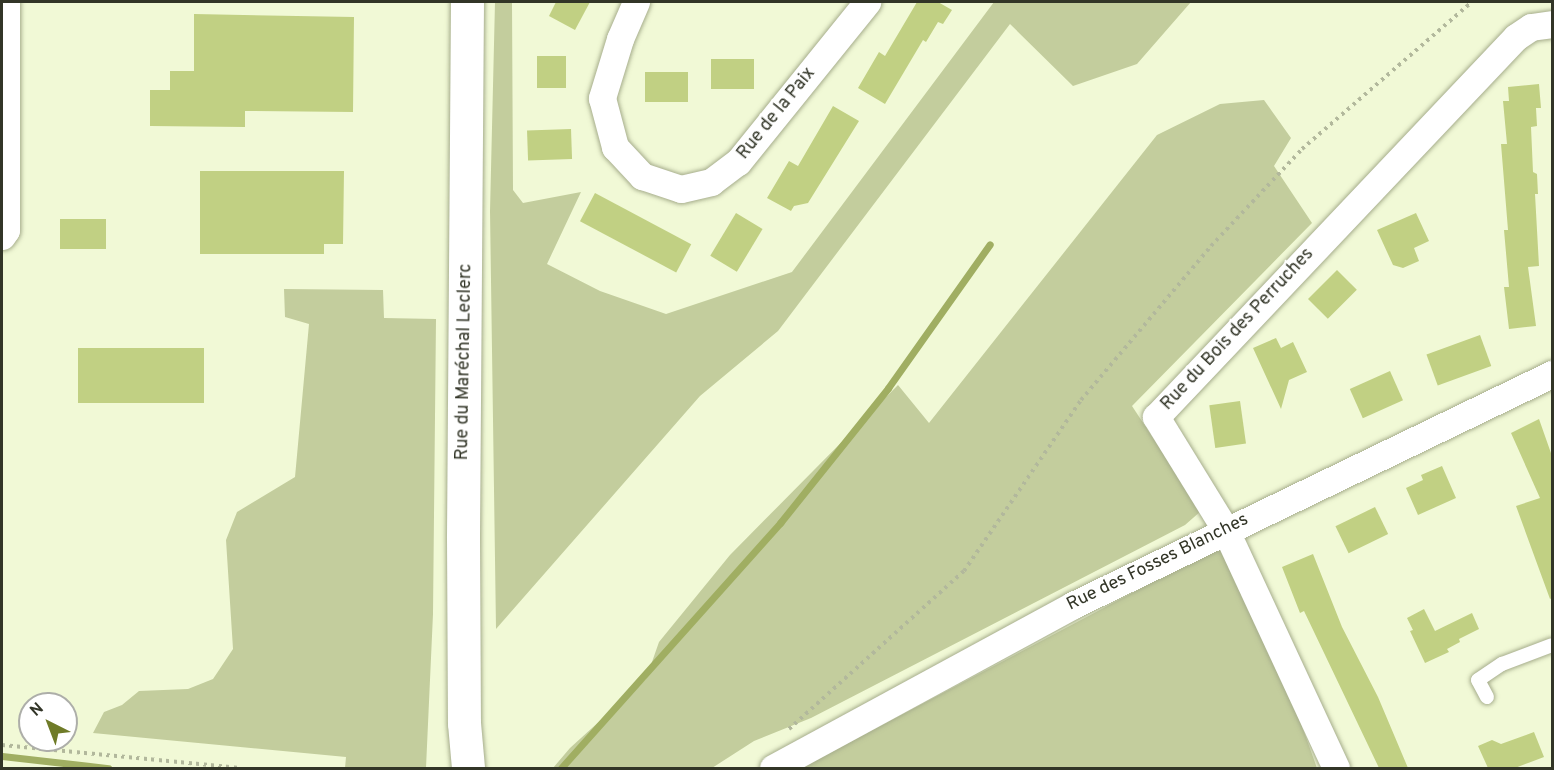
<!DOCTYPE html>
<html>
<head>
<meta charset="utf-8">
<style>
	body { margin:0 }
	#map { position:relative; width:1554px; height:770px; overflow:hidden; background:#f1f9d6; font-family:Overpass,sans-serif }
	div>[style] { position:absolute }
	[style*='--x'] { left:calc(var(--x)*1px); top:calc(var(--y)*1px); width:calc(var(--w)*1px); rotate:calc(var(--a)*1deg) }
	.green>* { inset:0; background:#c3cd9d }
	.stream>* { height:7px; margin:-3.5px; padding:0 3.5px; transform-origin:3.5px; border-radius:3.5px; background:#a0ae62 }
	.building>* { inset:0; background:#c1d083; transform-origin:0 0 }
	.path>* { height:4px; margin-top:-2px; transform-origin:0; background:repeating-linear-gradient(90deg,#b2b89c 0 3px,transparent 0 7.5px) }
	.roads { filter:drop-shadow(0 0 2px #a6ad8c) drop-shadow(0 0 2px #a6ad8c) }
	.service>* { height:14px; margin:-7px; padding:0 7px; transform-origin:7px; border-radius:7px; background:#fff }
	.minor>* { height:27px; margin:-13.5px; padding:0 13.5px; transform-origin:13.5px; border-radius:13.5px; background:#fff }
	.secondary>* { height:33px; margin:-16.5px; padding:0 16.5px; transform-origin:16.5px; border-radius:16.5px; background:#fff }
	span { translate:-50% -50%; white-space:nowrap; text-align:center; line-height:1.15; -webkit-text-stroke:4.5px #fff; paint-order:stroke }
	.street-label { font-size:18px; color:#323527 }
	.frame { position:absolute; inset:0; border:3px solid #323527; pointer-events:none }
	.north { position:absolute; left:18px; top:692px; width:60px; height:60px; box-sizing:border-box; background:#fff; border:2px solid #adaea9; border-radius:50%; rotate:318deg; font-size:16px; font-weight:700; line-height:24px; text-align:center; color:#323527 }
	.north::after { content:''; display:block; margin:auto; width:21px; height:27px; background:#6f7b28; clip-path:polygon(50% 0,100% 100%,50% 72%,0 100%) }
</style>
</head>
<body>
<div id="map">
	<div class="green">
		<div style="clip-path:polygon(495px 2px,512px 2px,513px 190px,523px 203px,581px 192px,547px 264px,600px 291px,666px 314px,792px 272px,994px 2px,1191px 2px,1137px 64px,1073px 86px,1010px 24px,778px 331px,700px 396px,496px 629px,490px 211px)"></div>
		<div style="clip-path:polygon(1264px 100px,1291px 138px,1274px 166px,1312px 223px,1132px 406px,1201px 511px,1185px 525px,811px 718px,754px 741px,712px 768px,553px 768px,570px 748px,646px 679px,659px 642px,730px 555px,898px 385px,929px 423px,1157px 135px,1220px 104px)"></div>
		<div style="clip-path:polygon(284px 289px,383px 290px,384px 318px,436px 319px,433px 614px,426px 768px,345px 768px,346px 757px,93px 733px,104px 712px,122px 705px,139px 691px,188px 689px,213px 679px,233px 649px,226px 540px,237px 512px,295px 477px,309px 324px,285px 317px)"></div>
		<div style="clip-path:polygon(1219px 547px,1284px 676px,1317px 768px,801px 768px)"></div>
	</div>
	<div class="stream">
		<div style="--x:2;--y:756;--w:107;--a:6.5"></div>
		<div style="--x:561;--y:768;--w:329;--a:-48.2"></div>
		<div style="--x:780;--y:523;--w:173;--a:-51.3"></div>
		<div style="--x:888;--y:388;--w:176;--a:-54.7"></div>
	</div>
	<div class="building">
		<div style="clip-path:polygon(556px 2px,590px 2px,575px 30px,549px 16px)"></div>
		<div style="clip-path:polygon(917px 2px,938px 2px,952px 10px,943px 24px,938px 22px,926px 42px,923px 40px,885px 104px,858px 88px,879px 52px,885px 56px)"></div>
		<div style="clip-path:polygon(194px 14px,354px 17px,353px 112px,245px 111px,245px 127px,150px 126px,150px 90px,170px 90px,170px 71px,194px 71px)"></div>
		<div style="left:537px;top:56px;width:29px;height:32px"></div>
		<div style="left:711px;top:59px;width:43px;height:30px"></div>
		<div style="left:688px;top:72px;width:30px;height:43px;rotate:90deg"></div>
		<div style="clip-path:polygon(1539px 84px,1541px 108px,1536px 108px,1537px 126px,1531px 127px,1533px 172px,1537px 174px,1538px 194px,1535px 194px,1539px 266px,1528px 267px,1536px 326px,1509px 329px,1504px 287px,1509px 287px,1504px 230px,1508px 230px,1501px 144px,1507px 144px,1503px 101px,1509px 101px,1508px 87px)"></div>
		<div style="clip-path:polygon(833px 106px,859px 121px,808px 203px,794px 206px,791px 211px,767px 198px,789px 161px,798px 166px)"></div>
		<div style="left:571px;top:129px;width:30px;height:44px;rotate:88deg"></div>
		<div style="clip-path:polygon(200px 171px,344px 171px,343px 244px,324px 244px,324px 254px,200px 254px)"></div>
		<div style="left:595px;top:193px;width:109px;height:32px;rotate:28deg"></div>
		<div style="left:736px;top:213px;width:31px;height:50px;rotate:31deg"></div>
		<div style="clip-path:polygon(1416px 213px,1429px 241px,1414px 248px,1419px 261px,1403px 268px,1393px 265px,1377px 230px)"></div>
		<div style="left:60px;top:219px;width:46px;height:30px"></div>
		<div style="left:1337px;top:270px;width:28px;height:41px;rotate:45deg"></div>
		<div style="left:1480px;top:335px;width:33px;height:57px;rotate:70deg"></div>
		<div style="clip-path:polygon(1276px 338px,1281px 348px,1293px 342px,1307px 372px,1289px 380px,1281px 409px,1253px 348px)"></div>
		<div style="left:78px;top:348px;width:126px;height:55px"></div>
		<div style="left:1390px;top:371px;width:32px;height:44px;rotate:66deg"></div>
		<div style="left:1240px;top:401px;width:43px;height:31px;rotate:82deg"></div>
		<div style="clip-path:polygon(1539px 419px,1552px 456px,1552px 598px,1550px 599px,1516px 506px,1540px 498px,1511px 433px)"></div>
		<div style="clip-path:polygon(1442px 466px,1456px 498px,1418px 515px,1406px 488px,1423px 480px,1421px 475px)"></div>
		<div style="left:1375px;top:507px;width:30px;height:44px;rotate:64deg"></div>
		<div style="clip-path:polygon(1313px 554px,1342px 627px,1378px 697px,1408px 768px,1379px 768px,1304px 611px,1300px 613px,1282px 567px)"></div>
		<div style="clip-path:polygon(1424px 609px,1435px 631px,1472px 613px,1479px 629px,1459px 639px,1460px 642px,1447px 649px,1449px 652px,1425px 663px,1410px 631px,1413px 630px,1407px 618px)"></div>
		<div style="clip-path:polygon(1534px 732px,1544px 757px,1515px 768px,1488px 768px,1478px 746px,1492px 740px,1501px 744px)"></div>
	</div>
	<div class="path">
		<div style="--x:789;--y:729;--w:236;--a:-42.1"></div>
		<div style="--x:964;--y:571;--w:207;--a:-55.6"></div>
		<div style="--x:1081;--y:400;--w:202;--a:-49.8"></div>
		<div style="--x:1211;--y:246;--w:133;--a:-46.8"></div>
		<div style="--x:1302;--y:149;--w:225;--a:-40.9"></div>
		<div style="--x:2;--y:745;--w:239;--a:5.5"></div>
	</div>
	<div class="roads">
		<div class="service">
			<div style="--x:1487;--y:697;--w:19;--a:-118"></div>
			<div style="--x:1478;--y:680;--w:29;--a:-34"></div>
			<div style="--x:1502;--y:664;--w:53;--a:-20.8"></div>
		</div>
		<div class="minor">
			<div style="--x:636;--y:2;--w:40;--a:113.4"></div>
			<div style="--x:620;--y:39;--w:62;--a:107"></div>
			<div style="--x:602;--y:98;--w:51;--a:75.1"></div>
			<div style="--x:615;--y:147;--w:40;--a:47"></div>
			<div style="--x:642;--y:176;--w:41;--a:18.4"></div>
			<div style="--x:681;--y:189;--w:31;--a:-13"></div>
			<div style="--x:711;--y:182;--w:34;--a:-37"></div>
			<div style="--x:738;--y:162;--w:206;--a:-51.1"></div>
			<div style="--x:2;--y:236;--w:7;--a:-56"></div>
			<div style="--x:6;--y:230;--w:228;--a:-90"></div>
			<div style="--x:773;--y:768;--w:341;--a:-28.5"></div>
			<div style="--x:1073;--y:605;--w:532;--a:-25.75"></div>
			<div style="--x:1336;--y:768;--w:264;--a:-114.9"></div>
			<div style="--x:1225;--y:529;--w:132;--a:-121.6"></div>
			<div style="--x:1156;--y:417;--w:523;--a:-46.55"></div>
			<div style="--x:1516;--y:37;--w:18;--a:-34"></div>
			<div style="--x:1531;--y:27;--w:21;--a:-8"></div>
		</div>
		<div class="secondary">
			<div style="--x:467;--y:2;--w:536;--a:90.43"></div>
			<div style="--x:463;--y:538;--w:185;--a:89.7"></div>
			<div style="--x:464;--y:723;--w:45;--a:84.9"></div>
		</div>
	</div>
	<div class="street-label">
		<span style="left:777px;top:114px;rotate:-51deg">Rue de la Paix</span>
		<span style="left:1238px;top:330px;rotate:-47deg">Rue du Bois des Perruches</span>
		<span style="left:465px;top:362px;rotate:-89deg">Rue du Maréchal Leclerc</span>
		<span style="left:1158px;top:563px;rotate:-26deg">Rue des Fosses Blanches</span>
	</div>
	<div class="frame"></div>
	<div class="north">N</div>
</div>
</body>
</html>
